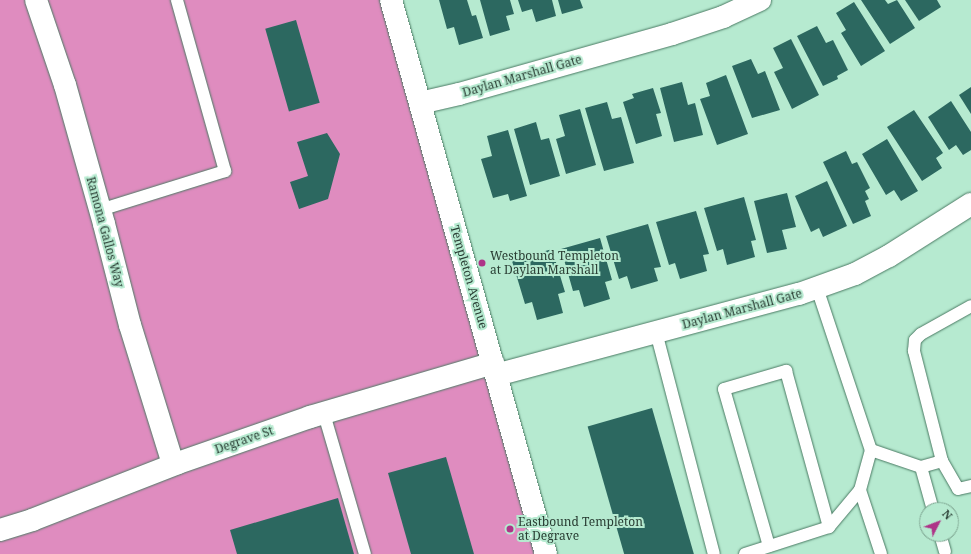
<!DOCTYPE html>
<html>
<head>
<meta charset="utf-8">
<style>
	body { margin:0 }
	#map { position:relative; width:971px; height:554px; overflow:hidden; background:#b6ead0; font-family:"Noto Serif",serif }
	div>[style] { position:absolute }
	[style*='--x'] { left:calc(var(--x)*1px); top:calc(var(--y)*1px); width:calc(var(--w)*1px); rotate:calc(var(--a)*1deg) }
	.green>* { inset:0; background:#df8cbf }
	.building>* { inset:0; background:#2c6860; transform-origin:0 0 }
	.roads { filter:drop-shadow(0 0 1px #4a7a63) drop-shadow(0 0 1px #4a7a63) }
	.service>* { height:12px; margin:-6px; padding:0 6px; transform-origin:6px; border-radius:6px; background:#fff }
	.minor>* { height:22px; margin:-11px; padding:0 11px; transform-origin:11px; border-radius:11px; background:#fff }
	.tertiary>* { height:22px; margin:-11px; padding:0 11px; transform-origin:11px; border-radius:11px; background:#fff }
	.dots>* { width:11px; height:11px; translate:-50% -50%; box-sizing:border-box; border:2px solid #b6ead0; border-radius:50% }
	span { translate:-50% -50%; white-space:nowrap; text-align:center; line-height:1.15; -webkit-text-stroke:4px #b6ead0; paint-order:stroke }
	.street-label { font-size:12px; color:#293d33 }
	.poi-label { font-size:12px; color:#293d33 }
	.left { translate:0 -50%; text-align:left }
	.north { position:absolute; left:919px; top:502px; width:40px; height:40px; box-sizing:border-box; background:#b6ead0; border:1px solid #7ea591; border-radius:50%; rotate:48deg; font-size:11px; font-weight:700; line-height:16px; text-align:center; color:#293d33 }
	.north::after { content:''; display:block; margin:auto; width:14px; height:18px; background:#ae3488; clip-path:polygon(50% 0,100% 100%,50% 72%,0 100%) }
</style>
</head>
<body>
<div id="map">
	<div class="green">
		<div style="clip-path:polygon(0 0,391px 0,546px 554px,0 554px)"></div>
	</div>
	<div class="building">
		<div style="clip-path:polygon(439px 0,467px 0,472px 16px,476px 15px,483px 38px,459px 45px,454px 27px,447px 29px)"></div>
		<div style="clip-path:polygon(480px 0,510px 0,514px 14px,506px 16px,510px 30px,490px 36px)"></div>
		<div style="clip-path:polygon(518px 0,552px 0,556px 16px,536px 22px,532px 9px,522px 12px)"></div>
		<div style="clip-path:polygon(558px 0,580px 0,583px 8px,562px 14px)"></div>
		<div style="clip-path:polygon(861px 0,885px 0,888px 4px,897px 0,915px 28px,890px 44px)"></div>
		<div style="clip-path:polygon(905px 0,937px 0,941px 7px,919px 21px)"></div>
		<div style="clip-path:polygon(854px 2px,885px 51px,861px 66px,841px 33px,846px 30px,836px 13px)"></div>
		<div style="left:296px;top:20px;width:86px;height:32px;rotate:74deg"></div>
		<div style="clip-path:polygon(817px 26px,826px 43px,833px 40px,848px 70px,837px 76px,838px 79px,823px 86px,797px 36px)"></div>
		<div style="clip-path:polygon(791px 39px,819px 95px,792px 109px,774px 72px,783px 68px,773px 48px)"></div>
		<div style="clip-path:polygon(751px 59px,758px 74px,765px 71px,780px 110px,752px 118px,732px 66px)"></div>
		<div style="clip-path:polygon(726px 75px,748px 134px,717px 145px,700px 99px,710px 96px,706px 83px)"></div>
		<div style="clip-path:polygon(682px 82px,688px 105px,695px 103px,703px 135px,674px 142px,660px 88px)"></div>
		<div style="clip-path:polygon(971px 87px,971px 114px,959px 95px)"></div>
		<div style="clip-path:polygon(653px 88px,661px 113px,656px 114px,662px 136px,636px 144px,623px 102px,634px 98px,632px 94px)"></div>
		<div style="clip-path:polygon(951px 101px,971px 132px,971px 150px,963px 155px,956px 145px,949px 150px,928px 117px)"></div>
		<div style="clip-path:polygon(607px 102px,612px 119px,621px 117px,634px 163px,604px 171px,585px 108px)"></div>
		<div style="clip-path:polygon(580px 109px,596px 165px,566px 174px,556px 139px,565px 136px,559px 115px)"></div>
		<div style="clip-path:polygon(914px 110px,943px 153px,936px 158px,942px 168px,922px 181px,887px 127px)"></div>
		<div style="clip-path:polygon(536px 122px,541px 140px,549px 138px,560px 176px,530px 185px,514px 129px)"></div>
		<div style="clip-path:polygon(508px 130px,527px 196px,510px 201px,508px 194px,493px 198px,481px 159px,492px 156px,487px 136px)"></div>
		<div style="clip-path:polygon(327px 133px,340px 154px,328px 199px,299px 209px,290px 182px,308px 176px,297px 142px)"></div>
		<div style="clip-path:polygon(887px 139px,918px 191px,901px 201px,894px 190px,886px 195px,862px 154px)"></div>
		<div style="clip-path:polygon(846px 151px,852px 164px,857px 162px,870px 188px,865px 191px,869px 199px,865px 201px,871px 216px,853px 224px,823px 162px)"></div>
		<div style="clip-path:polygon(827px 181px,847px 226px,823px 237px,819px 228px,811px 232px,795px 196px)"></div>
		<div style="clip-path:polygon(787px 193px,796px 227px,782px 230px,787px 249px,767px 253px,754px 201px)"></div>
		<div style="clip-path:polygon(744px 197px,756px 240px,751px 241px,755px 257px,727px 265px,723px 249px,717px 251px,704px 208px)"></div>
		<div style="clip-path:polygon(696px 211px,709px 254px,703px 255px,707px 271px,680px 279px,675px 263px,669px 265px,656px 222px)"></div>
		<div style="clip-path:polygon(648px 224px,661px 267px,654px 268px,658px 281px,631px 289px,627px 276px,619px 279px,606px 236px)"></div>
		<div style="clip-path:polygon(600px 238px,612px 280px,605px 282px,610px 299px,584px 307px,579px 290px,573px 291px,561px 249px)"></div>
		<div style="clip-path:polygon(552px 249px,565px 292px,558px 294px,563px 313px,537px 320px,532px 302px,525px 304px,512px 261px)"></div>
		<div style="left:652px;top:408px;width:152px;height:67px;rotate:74deg"></div>
		<div style="clip-path:polygon(446px 457px,474px 554px,411px 554px,388px 473px)"></div>
		<div style="clip-path:polygon(338px 498px,354px 554px,237px 554px,230px 530px)"></div>
	</div>
	<div class="roads">
		<div class="service">
			<div style="--x:100;--y:210;--w:131;--a:-17.3"></div>
			<div style="--x:225;--y:171;--w:178;--a:-105.7"></div>
			<div style="--x:817;--y:288;--w:171;--a:71.6"></div>
			<div style="--x:871;--y:450;--w:41;--a:105.4"></div>
			<div style="--x:656;--y:332;--w:229;--a:75.4"></div>
			<div style="--x:324;--y:414;--w:146;--a:73.7"></div>
			<div style="--x:871;--y:450;--w:53;--a:18.8"></div>
			<div style="--x:921;--y:467;--w:22;--a:-16"></div>
			<div style="--x:942;--y:461;--w:114;--a:-104.3"></div>
			<div style="--x:914;--y:351;--w:11;--a:-85"></div>
			<div style="--x:915;--y:340;--w:8;--a:-45"></div>
			<div style="--x:921;--y:334;--w:57;--a:-29.2"></div>
			<div style="--x:942;--y:461;--w:32;--a:60"></div>
			<div style="--x:958;--y:489;--w:13;--a:-13"></div>
			<div style="--x:921;--y:467;--w:45;--a:74.4"></div>
			<div style="--x:940;--y:534;--w:18;--a:74"></div>
			<div style="--x:769;--y:546;--w:163;--a:-106"></div>
			<div style="--x:724;--y:389;--w:65;--a:-16.2"></div>
			<div style="--x:786;--y:371;--w:162;--a:74.6"></div>
			<div style="--x:745;--y:554;--w:88;--a:-17.8"></div>
			<div style="--x:829;--y:527;--w:48;--a:-50"></div>
			<div style="--x:860;--y:490;--w:67;--a:71.8"></div>
		</div>
		<div class="minor">
			<div style="--x:36;--y:0;--w:90;--a:71.2"></div>
			<div style="--x:65;--y:85;--w:144;--a:74.3"></div>
			<div style="--x:104;--y:224;--w:104;--a:75.6"></div>
			<div style="--x:130;--y:325;--w:145;--a:72.8"></div>
			<div style="--x:420;--y:103;--w:40;--a:-13"></div>
			<div style="--x:459;--y:94;--w:221;--a:-15.7"></div>
			<div style="--x:672;--y:34;--w:54;--a:-18.4"></div>
			<div style="--x:723;--y:17;--w:41;--a:-24.7"></div>
			<div style="--x:496;--y:375;--w:314;--a:-15"></div>
			<div style="--x:799;--y:294;--w:59;--a:-19.7"></div>
			<div style="--x:855;--y:274;--w:38;--a:-28"></div>
			<div style="--x:889;--y:256;--w:97;--a:-32.4"></div>
			<div style="--x:0;--y:530;--w:34;--a:-17"></div>
			<div style="--x:32;--y:520;--w:157;--a:-21.3"></div>
			<div style="--x:178;--y:463;--w:140;--a:-19.2"></div>
			<div style="--x:310;--y:417;--w:191;--a:-16.4"></div>
		</div>
		<div class="tertiary">
			<div style="--x:391;--y:0;--w:575;--a:74.37"></div>
		</div>
	</div>
	<div class="dots">
		<div style="left:482px;top:263px;background:#ae3488"></div>
		<div style="left:510px;top:529px;background:#ae3488"></div>
	</div>
	<div class="street-label">
		<span style="left:522px;top:76px;rotate:-16deg">Daylan Marshall Gate</span>
		<span style="left:105px;top:232px;rotate:75deg">Ramona Gallos Way</span>
		<span style="left:469px;top:277px;rotate:74deg">Templeton Avenue</span>
		<span style="left:742px;top:309px;rotate:-15deg">Daylan Marshall Gate</span>
		<span style="left:244px;top:440px;rotate:-19deg">Degrave St</span>
	</div>
	<div class="poi-label">
		<span class="left" style="left:490px;top:263px">Westbound Templeton<br>at Daylan Marshall</span>
		<span class="left" style="left:518px;top:529px">Eastbound Templeton<br>at Degrave</span>
	</div>
	<div class="north">N</div>
</div>
</body>
</html>
